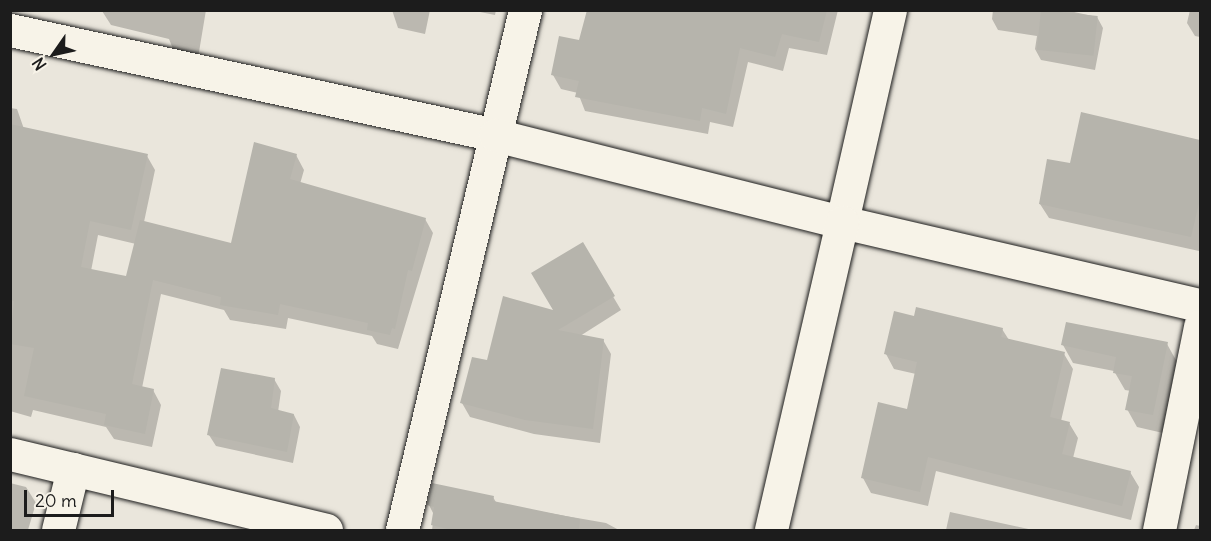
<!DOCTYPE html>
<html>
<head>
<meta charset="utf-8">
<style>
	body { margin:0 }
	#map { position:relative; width:1211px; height:541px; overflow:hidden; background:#eae6dc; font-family:Delius,sans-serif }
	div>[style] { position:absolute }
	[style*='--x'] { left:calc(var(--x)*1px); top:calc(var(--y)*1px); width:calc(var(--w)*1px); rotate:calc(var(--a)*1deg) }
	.shadow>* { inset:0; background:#0003 }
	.building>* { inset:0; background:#b6b4ac; transform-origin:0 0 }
	.roads { filter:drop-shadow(0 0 2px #1c1c1c) drop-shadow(0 0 2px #1c1c1c) }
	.minor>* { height:33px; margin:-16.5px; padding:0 16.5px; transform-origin:16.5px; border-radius:16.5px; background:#f7f3e8 }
	.tertiary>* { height:33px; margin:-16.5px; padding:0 16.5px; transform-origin:16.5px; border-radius:16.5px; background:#f7f3e8 }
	span { translate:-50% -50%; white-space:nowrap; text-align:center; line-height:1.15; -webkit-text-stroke:4.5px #f7f3e8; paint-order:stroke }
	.frame { position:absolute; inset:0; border:12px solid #1c1c1c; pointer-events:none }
	.north { position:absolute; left:24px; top:24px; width:60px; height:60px; -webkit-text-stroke:4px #f7f3e8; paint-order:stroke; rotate:236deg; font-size:16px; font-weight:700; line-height:24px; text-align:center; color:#1c1c1c }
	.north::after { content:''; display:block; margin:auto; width:21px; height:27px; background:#1c1c1c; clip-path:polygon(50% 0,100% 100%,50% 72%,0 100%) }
	.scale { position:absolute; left:24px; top:490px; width:90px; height:27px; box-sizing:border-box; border:3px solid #1c1c1c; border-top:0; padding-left:8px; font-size:18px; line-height:21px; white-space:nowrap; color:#1c1c1c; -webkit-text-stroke:4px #f7f3e8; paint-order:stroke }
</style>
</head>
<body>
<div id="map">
	<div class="shadow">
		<div style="clip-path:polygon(206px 10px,197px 64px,177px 59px,169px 39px,111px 25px,102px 11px)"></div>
		<div style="clip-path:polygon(392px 10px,430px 10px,425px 34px,398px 28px)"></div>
		<div style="clip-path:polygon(470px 10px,496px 10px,495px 15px)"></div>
		<div style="clip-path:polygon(695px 10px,838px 10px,827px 55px,789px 48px,783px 71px,748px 62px,733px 127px,710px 122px,708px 134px,585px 111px,578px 93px,561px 89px,553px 75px,581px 41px)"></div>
		<div style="clip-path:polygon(993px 10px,1065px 10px,1097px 17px,1103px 28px,1095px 70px,1041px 60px,1035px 49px,1037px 36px,998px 30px,992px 19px)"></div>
		<div style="clip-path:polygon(1190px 10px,1200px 10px,1200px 37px,1195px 36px,1187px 23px)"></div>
		<div style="clip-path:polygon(evenodd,10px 108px,17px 109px,24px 129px,147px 156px,155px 170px,144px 222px,232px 245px,296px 155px,304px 170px,300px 184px,425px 219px,433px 233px,398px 349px,377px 344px,372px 336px,288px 318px,286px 329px,230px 320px,224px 310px,161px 294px,142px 388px,153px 390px,161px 405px,152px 447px,114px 439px,106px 427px,33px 410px,31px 417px,10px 411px,10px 108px,98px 235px,136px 244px,127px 278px,91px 271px,98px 235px)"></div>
		<div style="clip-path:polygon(1082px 114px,1200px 142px,1199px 251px,1049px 218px,1040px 204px,1071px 165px)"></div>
		<div style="clip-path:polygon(582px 244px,621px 310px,580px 336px,603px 340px,611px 354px,600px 443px,534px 434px,470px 417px,462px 403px,489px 362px,556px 312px)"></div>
		<div style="clip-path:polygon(1002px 329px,1009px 340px,1064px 354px,1073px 369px,1061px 421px,1069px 423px,1078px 438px,1073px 458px,1130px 472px,1139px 487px,1131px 520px,936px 471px,928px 506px,871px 493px,863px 478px,908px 410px,916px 374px,894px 369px,886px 354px)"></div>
		<div style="clip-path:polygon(1167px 344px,1177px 362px,1163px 433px,1137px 427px,1127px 409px,1131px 391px,1125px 390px,1114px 371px,1073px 363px,1063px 345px)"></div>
		<div style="clip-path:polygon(274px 379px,281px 391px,278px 412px,294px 415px,300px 427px,293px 463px,216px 446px,209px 435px)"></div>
		<div style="clip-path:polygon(10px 483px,26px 487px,36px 503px,28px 530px,10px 530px)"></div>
		<div style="clip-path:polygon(493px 497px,497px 504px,606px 523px,619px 530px,432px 530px,434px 515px,429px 505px)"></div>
		<div style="clip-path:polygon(950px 512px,1033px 530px,946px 530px)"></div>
		<div style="clip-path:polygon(1196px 525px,1200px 526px,1200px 530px,1194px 530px)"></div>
	</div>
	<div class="building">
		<div style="clip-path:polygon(587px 10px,827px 10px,819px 42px,782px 34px,775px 57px,740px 48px,726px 114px,702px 108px,700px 121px,575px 97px,579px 81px,551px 75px,559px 36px,579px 40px)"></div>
		<div style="left:1041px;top:10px;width:57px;height:40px;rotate:6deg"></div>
		<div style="clip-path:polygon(1081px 112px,1200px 140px,1200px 199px,1191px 237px,1039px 204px,1047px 159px,1070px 163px)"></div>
		<div style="clip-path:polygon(10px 124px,148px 154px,131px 230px,90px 221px,81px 267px,126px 276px,140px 220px,231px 243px,254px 142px,297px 154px,290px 179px,426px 218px,412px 271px,408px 270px,395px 329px,392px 328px,390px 335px,367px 330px,368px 323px,280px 304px,278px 315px,220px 305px,221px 297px,153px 280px,132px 384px,154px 389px,145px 434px,104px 425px,106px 414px,24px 396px,34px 348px,10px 344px,14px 301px,10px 300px)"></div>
		<div style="clip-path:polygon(583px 242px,615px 296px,558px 330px,604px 339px,593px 429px,525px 420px,460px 403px,472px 357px,487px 360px,503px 296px,553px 310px,531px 273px)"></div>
		<div style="clip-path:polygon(916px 307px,1003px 328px,1001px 337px,1065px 352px,1050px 417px,1070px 422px,1062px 454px,1131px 471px,1122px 506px,928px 457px,920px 492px,861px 478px,878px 402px,907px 409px,917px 362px,884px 354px,894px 311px,914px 316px)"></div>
		<div style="clip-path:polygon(1066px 322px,1168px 342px,1153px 415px,1125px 410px,1132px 376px,1113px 373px,1116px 357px,1061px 345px)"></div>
		<div style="clip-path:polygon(221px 368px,275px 378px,271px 408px,294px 414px,287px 452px,207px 435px)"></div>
		<div style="clip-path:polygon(432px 483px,494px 496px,493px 501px,580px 519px,579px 531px,455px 531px,431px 525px,434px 507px,427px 505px)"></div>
	</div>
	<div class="roads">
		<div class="minor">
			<div style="--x:890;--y:10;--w:217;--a:102.8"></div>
			<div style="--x:842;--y:222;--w:367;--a:13.1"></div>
			<div style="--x:10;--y:454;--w:325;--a:13.5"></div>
			<div style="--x:58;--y:530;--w:63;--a:-76.2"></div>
			<div style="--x:402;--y:530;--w:534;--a:-76.69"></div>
			<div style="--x:1159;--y:530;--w:208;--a:-78.6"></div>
		</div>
		<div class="tertiary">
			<div style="--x:10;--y:30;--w:496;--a:12.2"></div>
			<div style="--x:495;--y:135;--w:358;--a:14.1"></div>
			<div style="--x:842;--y:222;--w:316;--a:103"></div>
		</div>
	</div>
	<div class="frame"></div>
	<div class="north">N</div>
	<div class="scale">20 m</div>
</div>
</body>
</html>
